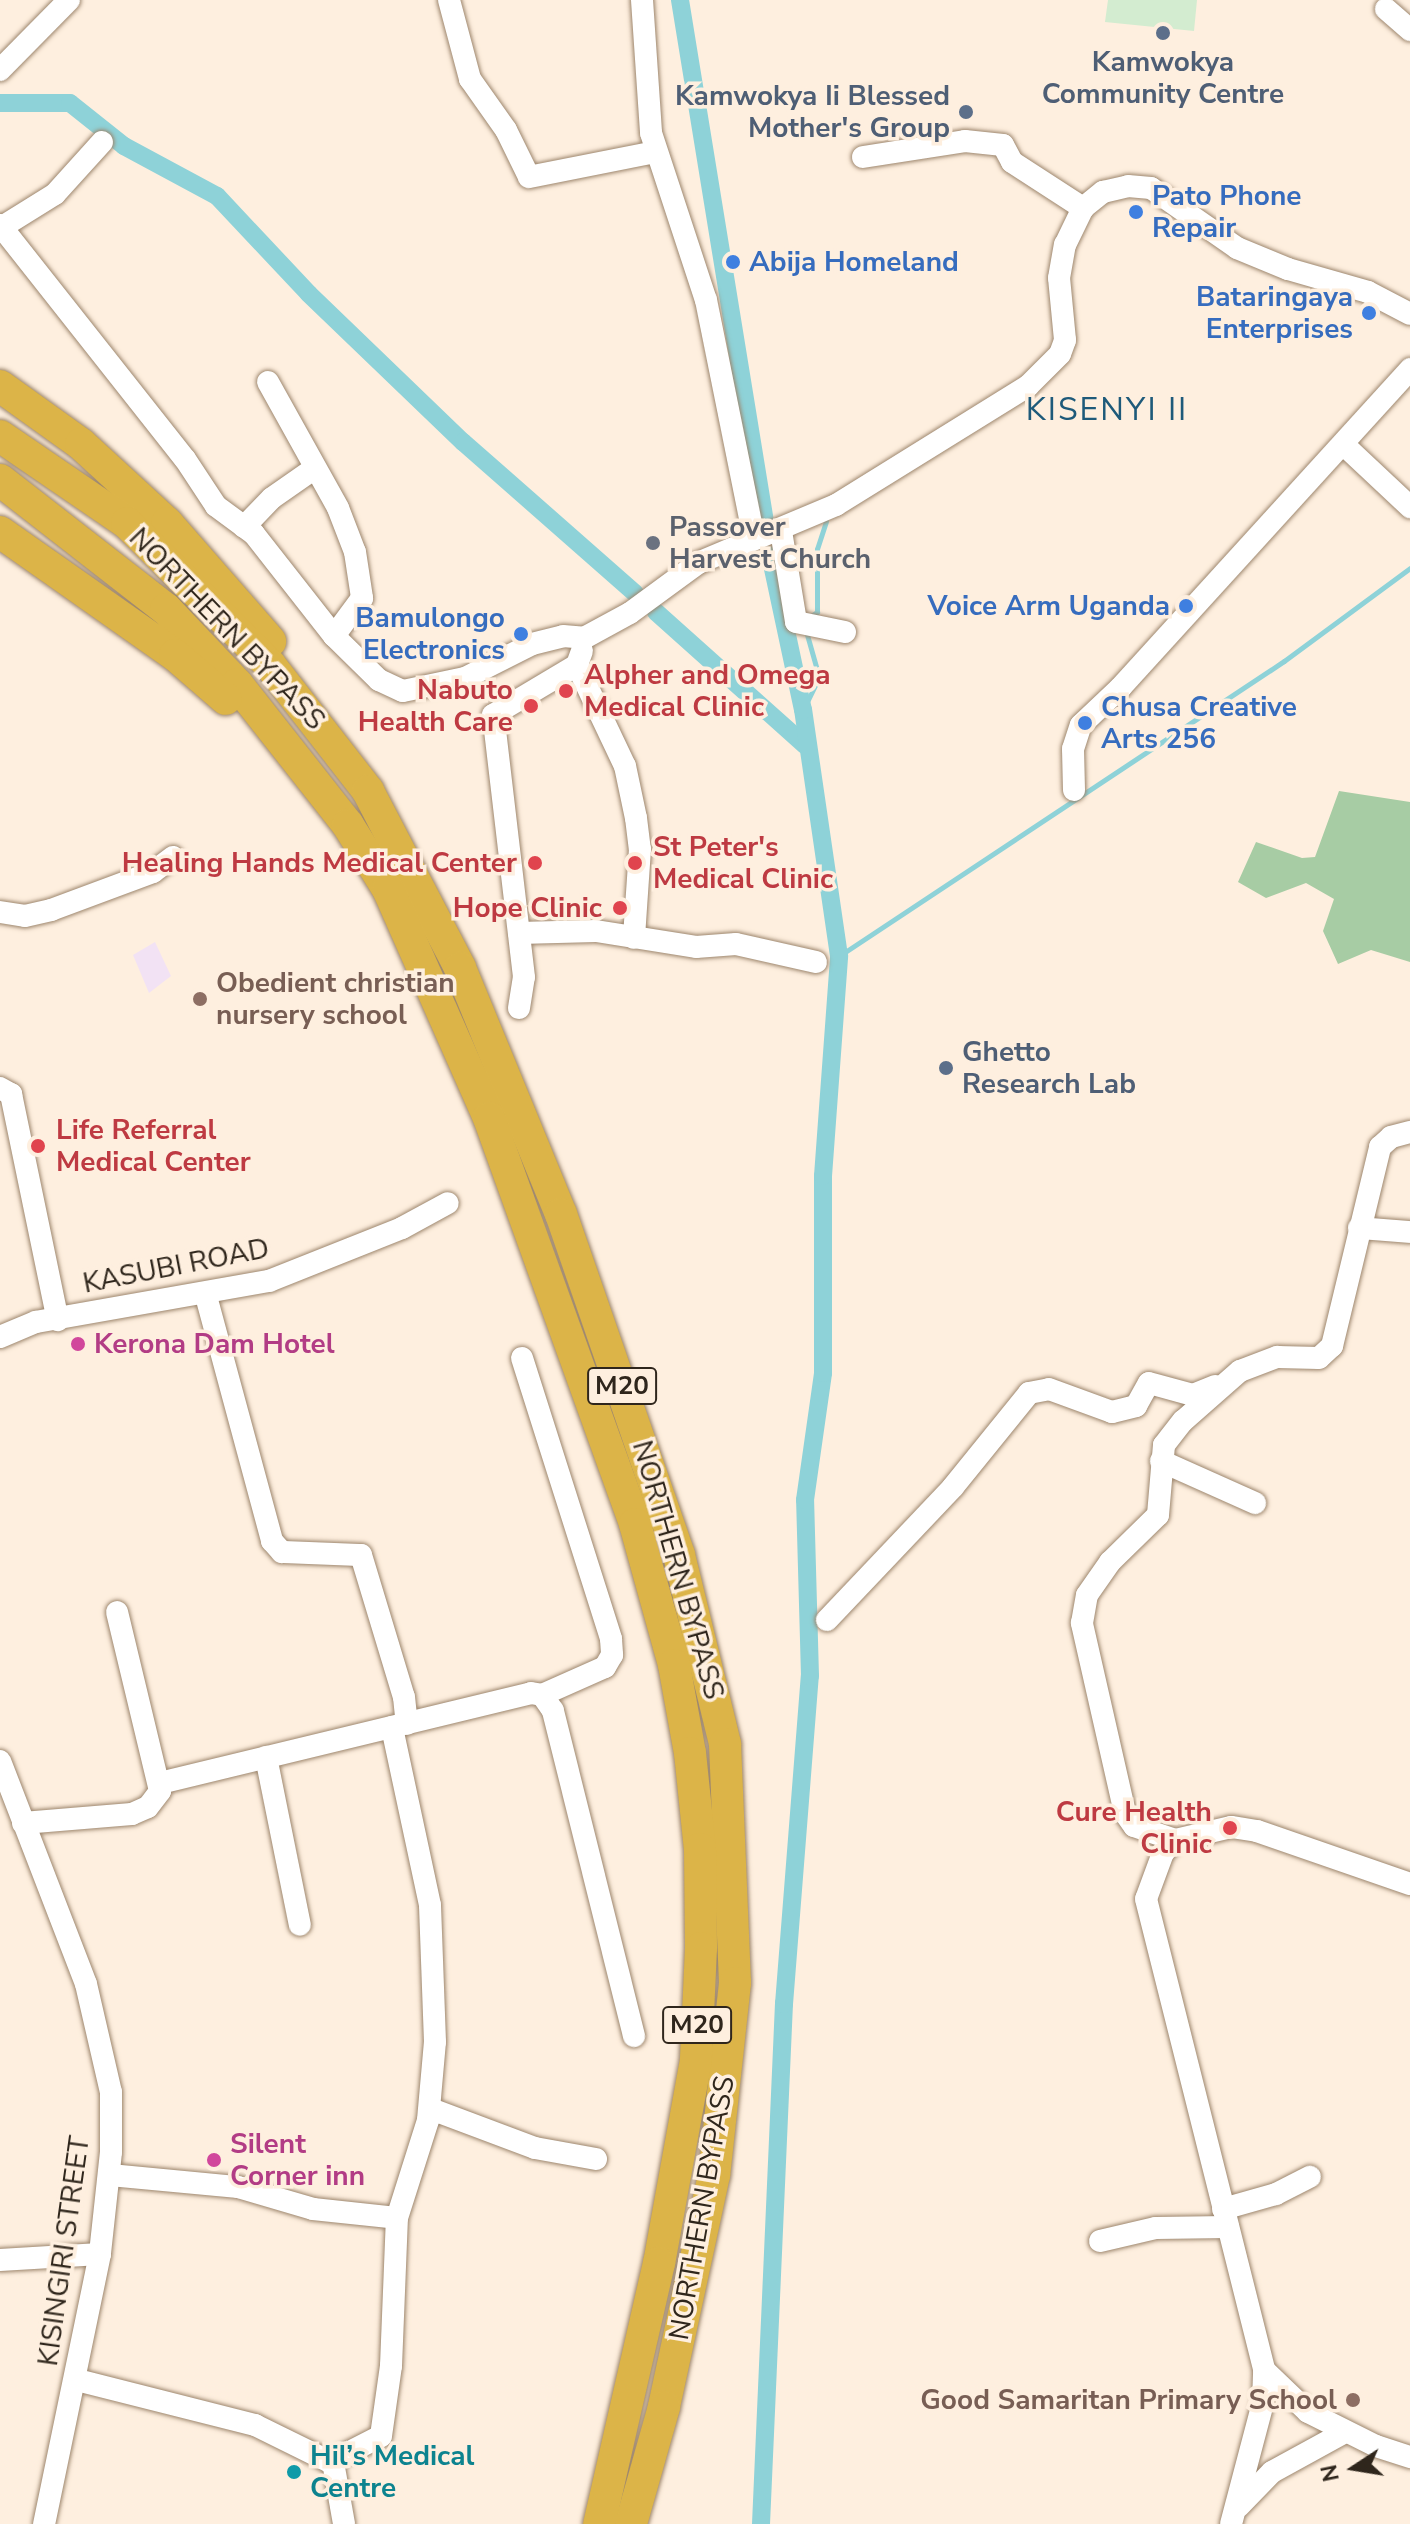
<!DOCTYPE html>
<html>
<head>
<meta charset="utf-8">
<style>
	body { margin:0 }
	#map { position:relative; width:1410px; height:2524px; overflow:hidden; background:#feefdf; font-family:"Nunito Sans",sans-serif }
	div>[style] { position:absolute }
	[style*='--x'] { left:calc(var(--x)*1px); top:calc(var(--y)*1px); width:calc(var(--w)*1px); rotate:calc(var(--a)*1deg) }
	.education>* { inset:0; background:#f2e2f4 }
	.green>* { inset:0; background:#d3ecd0 }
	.forest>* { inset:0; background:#a7cca4 }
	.stream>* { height:5px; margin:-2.5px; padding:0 2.5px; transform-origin:2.5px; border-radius:2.5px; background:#8ed2d8 }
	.canal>* { height:18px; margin:-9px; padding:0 9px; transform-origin:9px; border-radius:9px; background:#8ed2d8 }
	.roads { filter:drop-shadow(0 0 2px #9d866d) drop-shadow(0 0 2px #9d866d) }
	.minor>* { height:22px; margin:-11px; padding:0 11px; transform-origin:11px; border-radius:11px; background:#fff }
	.highway>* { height:32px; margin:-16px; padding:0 16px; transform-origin:16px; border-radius:16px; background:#dcb448 }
	.dots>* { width:22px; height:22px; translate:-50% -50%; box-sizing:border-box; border:4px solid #feefdf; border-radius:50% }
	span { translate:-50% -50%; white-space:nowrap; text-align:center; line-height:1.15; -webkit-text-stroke:7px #feefdf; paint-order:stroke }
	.shield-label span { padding:2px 6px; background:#feefdf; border:2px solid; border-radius:6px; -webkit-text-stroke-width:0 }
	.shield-label { font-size:26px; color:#2f261c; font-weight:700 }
	.service-label { font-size:28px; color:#4e5e75; font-weight:700 }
	.right { translate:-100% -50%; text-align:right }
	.left { translate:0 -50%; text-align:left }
	.shop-label { font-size:28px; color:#366cbe; font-weight:700 }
	.worship-label { font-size:28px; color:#5b616d; font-weight:700 }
	.street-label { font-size:28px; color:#2f261c }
	.health-label { font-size:28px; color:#be3a42; font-weight:700 }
	.education-label { font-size:28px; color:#785e54; font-weight:700 }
	.hotel-label { font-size:28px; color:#b23c85; font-weight:700 }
	.culture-label { font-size:28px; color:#0d838f; font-weight:700 }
	.quarter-label { font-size:32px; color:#1e5a7a; letter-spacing:2px }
	.north { position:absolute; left:1314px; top:2428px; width:80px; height:80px; -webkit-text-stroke:6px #feefdf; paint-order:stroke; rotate:258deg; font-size:22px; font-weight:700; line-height:32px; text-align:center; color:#2f261c }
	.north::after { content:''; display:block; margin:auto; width:28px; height:36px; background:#2f261c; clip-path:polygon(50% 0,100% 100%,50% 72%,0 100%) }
</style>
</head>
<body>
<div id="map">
	<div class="education">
		<div style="clip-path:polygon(155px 942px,171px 976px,149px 993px,133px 955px)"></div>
	</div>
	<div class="green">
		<div style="clip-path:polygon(1108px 0,1197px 0,1194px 31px,1105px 22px)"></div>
	</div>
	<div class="forest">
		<div style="clip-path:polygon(1339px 791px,1410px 802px,1410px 962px,1371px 950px,1338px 964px,1323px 931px,1334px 899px,1306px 883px,1266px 898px,1238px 882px,1256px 842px,1302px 858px,1315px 857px)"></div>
	</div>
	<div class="stream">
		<div style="--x:808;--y:618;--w:11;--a:-34"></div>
		<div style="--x:817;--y:612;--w:63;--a:-90"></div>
		<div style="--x:817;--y:549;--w:29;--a:-72"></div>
		<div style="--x:803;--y:710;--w:37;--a:-64"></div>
		<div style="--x:819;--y:677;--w:48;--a:-105.8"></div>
		<div style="--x:839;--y:956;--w:534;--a:-33.54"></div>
		<div style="--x:1284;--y:661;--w:157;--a:-36.4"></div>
	</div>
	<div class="canal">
		<div style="--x:680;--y:0;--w:535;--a:80.75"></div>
		<div style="--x:0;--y:103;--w:70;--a:0"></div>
		<div style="--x:70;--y:103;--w:69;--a:38.5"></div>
		<div style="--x:124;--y:146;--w:106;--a:28.3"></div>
		<div style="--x:217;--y:196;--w:134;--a:46.8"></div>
		<div style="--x:309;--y:294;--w:214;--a:43.9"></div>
		<div style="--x:463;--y:442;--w:229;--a:41.3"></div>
		<div style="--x:656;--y:612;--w:200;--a:41.8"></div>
		<div style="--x:761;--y:2524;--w:521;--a:-87.47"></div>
		<div style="--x:784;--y:2004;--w:329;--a:-85.5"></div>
		<div style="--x:810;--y:1676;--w:176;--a:-91.6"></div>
		<div style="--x:805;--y:1500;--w:128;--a:-81.9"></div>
		<div style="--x:823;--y:1373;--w:197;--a:-90"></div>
		<div style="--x:823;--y:1176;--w:221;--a:-85.8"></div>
		<div style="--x:839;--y:956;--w:249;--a:-98.3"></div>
		<div style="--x:803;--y:710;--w:158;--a:-102"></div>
	</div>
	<div class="roads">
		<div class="minor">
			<div style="--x:449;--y:0;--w:82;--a:75.1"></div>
			<div style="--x:470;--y:79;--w:62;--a:54.8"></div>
			<div style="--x:506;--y:130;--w:52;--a:63.9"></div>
			<div style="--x:529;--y:177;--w:128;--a:-11.2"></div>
			<div style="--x:642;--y:0;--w:133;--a:86.1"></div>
			<div style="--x:651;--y:133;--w:176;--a:71.8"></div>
			<div style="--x:706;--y:300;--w:242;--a:78.6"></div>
			<div style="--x:1386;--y:9;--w:32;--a:41"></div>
			<div style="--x:0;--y:70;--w:98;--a:-45.4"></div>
			<div style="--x:863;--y:157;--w:103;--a:-8.9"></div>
			<div style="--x:965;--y:141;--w:38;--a:6"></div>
			<div style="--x:1003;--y:145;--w:19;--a:62"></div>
			<div style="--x:1012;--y:162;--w:85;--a:32.9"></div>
			<div style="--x:0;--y:225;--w:298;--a:51.7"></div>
			<div style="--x:185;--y:459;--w:56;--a:56.6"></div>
			<div style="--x:216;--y:506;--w:47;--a:36.4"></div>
			<div style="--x:254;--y:534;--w:130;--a:51.9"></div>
			<div style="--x:334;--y:636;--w:63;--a:44.4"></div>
			<div style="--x:379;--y:680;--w:26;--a:25"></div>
			<div style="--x:403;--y:691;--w:63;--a:-11.8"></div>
			<div style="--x:465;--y:678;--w:75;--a:-26.9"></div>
			<div style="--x:532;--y:644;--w:32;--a:-14"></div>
			<div style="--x:563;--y:636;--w:21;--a:5"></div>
			<div style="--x:584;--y:638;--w:52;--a:-28.5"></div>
			<div style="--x:630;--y:613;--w:84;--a:-36.3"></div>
			<div style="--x:698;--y:563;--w:150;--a:-22.8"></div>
			<div style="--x:836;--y:505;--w:226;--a:-31.8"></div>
			<div style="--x:1028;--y:386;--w:45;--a:-45"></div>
			<div style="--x:1060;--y:354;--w:15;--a:-70"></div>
			<div style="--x:1065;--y:340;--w:62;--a:-95.5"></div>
			<div style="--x:1059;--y:278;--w:34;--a:-80"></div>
			<div style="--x:1065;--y:245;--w:41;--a:-64.1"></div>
			<div style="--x:1083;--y:208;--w:26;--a:-39"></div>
			<div style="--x:1103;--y:192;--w:26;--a:-13"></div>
			<div style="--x:1128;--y:186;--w:23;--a:5"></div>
			<div style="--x:1151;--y:188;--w:105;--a:34.9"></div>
			<div style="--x:1237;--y:248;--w:55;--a:22.4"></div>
			<div style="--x:1288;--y:269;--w:83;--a:16"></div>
			<div style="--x:1368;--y:292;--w:47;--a:27.6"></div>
			<div style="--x:2;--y:227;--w:62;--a:-31.9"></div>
			<div style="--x:55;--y:194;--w:70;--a:-47.9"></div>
			<div style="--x:268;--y:382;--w:144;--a:60.9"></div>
			<div style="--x:338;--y:508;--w:47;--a:68.9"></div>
			<div style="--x:355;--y:552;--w:47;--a:81.3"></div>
			<div style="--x:362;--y:598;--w:47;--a:126.4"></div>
			<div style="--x:1344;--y:445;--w:91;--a:43.2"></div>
			<div style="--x:244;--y:527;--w:40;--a:-46"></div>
			<div style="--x:272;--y:498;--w:52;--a:-34.9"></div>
			<div style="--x:781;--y:531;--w:92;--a:80.6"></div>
			<div style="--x:796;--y:622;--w:50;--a:11.5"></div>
			<div style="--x:582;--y:651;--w:15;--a:110"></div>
			<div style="--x:577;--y:665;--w:112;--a:64.6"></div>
			<div style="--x:625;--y:766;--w:53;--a:78.1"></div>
			<div style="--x:636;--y:818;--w:31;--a:83"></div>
			<div style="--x:640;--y:849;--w:89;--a:93.9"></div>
			<div style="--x:1074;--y:790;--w:41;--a:-91.4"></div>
			<div style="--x:1073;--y:749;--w:25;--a:-72"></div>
			<div style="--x:1081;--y:725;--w:55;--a:-43.5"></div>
			<div style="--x:1121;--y:687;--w:430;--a:-47.7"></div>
			<div style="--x:0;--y:912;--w:25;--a:9"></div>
			<div style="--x:25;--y:916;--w:27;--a:-13"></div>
			<div style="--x:51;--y:910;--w:109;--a:-20.4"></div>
			<div style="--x:153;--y:872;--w:25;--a:-37"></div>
			<div style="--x:519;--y:933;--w:77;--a:-1.5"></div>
			<div style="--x:596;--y:931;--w:101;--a:9.1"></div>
			<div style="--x:696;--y:947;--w:40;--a:-4.3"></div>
			<div style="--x:736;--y:944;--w:82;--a:12.7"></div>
			<div style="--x:519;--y:1008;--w:31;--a:-81"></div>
			<div style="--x:524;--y:977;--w:264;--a:-96.7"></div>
			<div style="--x:493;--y:715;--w:98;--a:-30.8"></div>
			<div style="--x:0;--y:1088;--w:13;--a:29"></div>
			<div style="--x:11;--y:1094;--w:231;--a:78.3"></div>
			<div style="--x:1359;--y:1228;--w:51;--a:4.5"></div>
			<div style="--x:206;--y:1296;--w:254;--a:74.9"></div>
			<div style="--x:272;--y:1541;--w:15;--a:48"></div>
			<div style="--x:282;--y:1552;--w:79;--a:2.2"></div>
			<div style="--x:361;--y:1555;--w:148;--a:73.2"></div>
			<div style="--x:404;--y:1697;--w:27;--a:84"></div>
			<div style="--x:0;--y:1337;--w:39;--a:-23"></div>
			<div style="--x:36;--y:1322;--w:237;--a:-10"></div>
			<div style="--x:269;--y:1281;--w:143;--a:-21.7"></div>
			<div style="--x:402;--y:1228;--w:52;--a:-28.5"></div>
			<div style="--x:522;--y:1358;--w:295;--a:72.4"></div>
			<div style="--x:611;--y:1639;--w:16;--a:86"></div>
			<div style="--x:612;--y:1655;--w:14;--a:120"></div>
			<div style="--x:605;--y:1667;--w:69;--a:156"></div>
			<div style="--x:1161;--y:1461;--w:103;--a:24.1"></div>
			<div style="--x:827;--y:1620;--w:183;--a:-46.5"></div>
			<div style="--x:953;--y:1487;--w:121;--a:-51"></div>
			<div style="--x:1029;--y:1393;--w:20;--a:-11"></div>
			<div style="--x:1049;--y:1389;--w:67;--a:20.1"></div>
			<div style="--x:1112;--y:1412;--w:25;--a:-14"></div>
			<div style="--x:1136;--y:1406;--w:26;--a:-61"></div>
			<div style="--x:1149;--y:1383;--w:46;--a:15.3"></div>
			<div style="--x:1193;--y:1395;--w:24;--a:-22"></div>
			<div style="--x:266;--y:1757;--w:171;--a:78.6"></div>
			<div style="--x:0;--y:1761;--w:239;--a:68.9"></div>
			<div style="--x:86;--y:1984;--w:111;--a:77"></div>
			<div style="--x:111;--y:2092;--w:60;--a:90"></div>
			<div style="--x:111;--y:2152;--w:103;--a:96.2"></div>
			<div style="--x:100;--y:2254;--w:276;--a:101.7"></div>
			<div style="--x:160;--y:1783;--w:382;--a:-13.6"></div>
			<div style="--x:531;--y:1693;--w:11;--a:10"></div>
			<div style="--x:542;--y:1695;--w:19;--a:55"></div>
			<div style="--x:553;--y:1711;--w:335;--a:76"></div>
			<div style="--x:23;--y:1823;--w:109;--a:-4.7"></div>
			<div style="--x:132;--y:1814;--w:17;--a:-24"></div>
			<div style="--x:148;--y:1807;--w:20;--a:-53"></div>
			<div style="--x:160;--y:1791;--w:184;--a:-103.5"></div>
			<div style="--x:1175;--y:1840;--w:43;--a:-161.1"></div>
			<div style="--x:1134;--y:1826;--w:16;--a:-125"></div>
			<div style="--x:1125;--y:1813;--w:195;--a:-102.8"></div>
			<div style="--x:1082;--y:1623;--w:28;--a:-80"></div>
			<div style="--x:1087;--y:1595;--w:40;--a:-55.1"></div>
			<div style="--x:1110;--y:1562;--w:67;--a:-44.4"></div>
			<div style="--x:1158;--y:1515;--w:70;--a:-85.1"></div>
			<div style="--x:1164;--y:1445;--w:31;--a:-52"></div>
			<div style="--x:1183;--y:1421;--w:76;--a:-41.3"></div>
			<div style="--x:1240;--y:1371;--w:40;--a:-21"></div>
			<div style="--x:1277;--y:1357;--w:42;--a:1.4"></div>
			<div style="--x:1319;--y:1358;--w:18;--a:-43"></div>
			<div style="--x:1332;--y:1346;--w:205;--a:-76.4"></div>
			<div style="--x:1380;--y:1147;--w:15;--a:-42"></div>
			<div style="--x:1391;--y:1137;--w:20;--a:-15"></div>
			<div style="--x:1410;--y:1884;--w:162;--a:-160.9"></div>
			<div style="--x:1257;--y:1831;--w:26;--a:-171"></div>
			<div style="--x:1231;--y:1827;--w:57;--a:166.9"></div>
			<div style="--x:1175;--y:1840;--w:18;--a:133"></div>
			<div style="--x:1163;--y:1853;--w:49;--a:110.3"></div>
			<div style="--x:1146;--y:1899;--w:486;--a:75.9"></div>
			<div style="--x:1264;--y:2370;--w:61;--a:43.7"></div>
			<div style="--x:1308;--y:2412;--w:76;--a:26.6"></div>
			<div style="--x:1376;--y:2446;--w:36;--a:18"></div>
			<div style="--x:431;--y:2109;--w:111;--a:20.6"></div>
			<div style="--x:535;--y:2148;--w:62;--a:10.2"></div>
			<div style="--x:110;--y:2175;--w:129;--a:5.4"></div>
			<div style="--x:238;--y:2187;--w:78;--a:16.3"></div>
			<div style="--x:313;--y:2209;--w:84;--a:6.1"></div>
			<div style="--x:1223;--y:2209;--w:55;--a:-15.8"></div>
			<div style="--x:1276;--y:2194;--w:38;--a:-27"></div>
			<div style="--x:1100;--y:2241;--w:57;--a:-13.1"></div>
			<div style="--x:1156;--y:2228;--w:72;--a:-0.8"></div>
			<div style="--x:0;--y:2260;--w:100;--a:-3.4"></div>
			<div style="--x:77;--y:2380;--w:184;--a:14.2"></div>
			<div style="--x:255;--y:2425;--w:84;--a:26.3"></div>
			<div style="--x:330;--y:2462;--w:57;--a:-27"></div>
			<div style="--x:381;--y:2436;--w:71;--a:-81.9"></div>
			<div style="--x:391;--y:2366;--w:148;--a:-87.7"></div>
			<div style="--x:397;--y:2218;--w:103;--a:-72.4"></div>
			<div style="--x:428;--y:2120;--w:78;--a:-84.9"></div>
			<div style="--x:435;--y:2042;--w:137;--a:-92.1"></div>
			<div style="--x:430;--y:1905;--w:182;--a:-102.1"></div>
			<div style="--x:333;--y:2462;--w:63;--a:79.9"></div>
			<div style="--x:1239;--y:2506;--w:47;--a:-45.9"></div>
			<div style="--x:1272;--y:2472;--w:83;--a:-28.7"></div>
			<div style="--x:1231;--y:2524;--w:125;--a:-75.2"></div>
			<div style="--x:1263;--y:2403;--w:33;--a:-88"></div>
		</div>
		<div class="highway">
			<div style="--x:0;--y:386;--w:100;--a:35.6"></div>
			<div style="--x:81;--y:444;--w:117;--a:42.6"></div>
			<div style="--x:167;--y:523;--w:157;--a:48.9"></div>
			<div style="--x:0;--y:436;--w:154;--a:34.4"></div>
			<div style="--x:127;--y:523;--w:202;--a:44.8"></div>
			<div style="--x:270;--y:665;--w:160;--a:52.1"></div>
			<div style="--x:368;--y:791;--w:199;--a:62.5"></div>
			<div style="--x:460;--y:968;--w:266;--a:67.7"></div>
			<div style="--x:561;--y:1214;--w:361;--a:70.9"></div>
			<div style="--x:679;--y:1555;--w:195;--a:76.3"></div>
			<div style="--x:725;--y:1744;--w:239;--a:87.6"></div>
			<div style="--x:735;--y:1983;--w:193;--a:96.2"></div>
			<div style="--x:714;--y:2175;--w:237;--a:102.2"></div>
			<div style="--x:664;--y:2407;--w:122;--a:105.8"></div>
			<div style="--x:0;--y:480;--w:210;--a:37.9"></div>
			<div style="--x:166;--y:609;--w:103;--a:46.6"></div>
			<div style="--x:237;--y:684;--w:179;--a:51.8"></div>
			<div style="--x:348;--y:825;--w:75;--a:58"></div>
			<div style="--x:388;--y:889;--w:250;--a:66.2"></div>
			<div style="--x:489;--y:1118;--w:431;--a:70.2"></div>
			<div style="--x:635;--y:1524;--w:146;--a:74.5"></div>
			<div style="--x:674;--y:1665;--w:89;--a:79.7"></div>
			<div style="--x:690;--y:1753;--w:97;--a:84.1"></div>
			<div style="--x:700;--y:1849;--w:99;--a:89.4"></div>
			<div style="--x:701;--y:1948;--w:112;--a:92.6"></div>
			<div style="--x:696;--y:2060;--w:206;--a:100.3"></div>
			<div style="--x:659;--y:2263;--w:268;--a:102.9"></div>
			<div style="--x:0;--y:532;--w:214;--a:35.1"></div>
			<div style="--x:175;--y:655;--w:67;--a:40.8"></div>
		</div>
	</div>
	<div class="dots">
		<div style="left:1163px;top:33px;background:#5c6f8a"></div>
		<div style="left:966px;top:112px;background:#5c6f8a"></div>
		<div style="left:1136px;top:212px;background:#3f7fe0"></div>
		<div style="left:733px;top:262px;background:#3f7fe0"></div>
		<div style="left:1369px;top:313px;background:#3f7fe0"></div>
		<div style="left:653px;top:543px;background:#6b7280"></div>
		<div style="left:1186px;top:606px;background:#3f7fe0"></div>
		<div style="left:521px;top:634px;background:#3f7fe0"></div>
		<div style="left:566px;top:691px;background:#e0444e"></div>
		<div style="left:531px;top:706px;background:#e0444e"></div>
		<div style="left:1085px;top:723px;background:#3f7fe0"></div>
		<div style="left:535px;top:863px;background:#e0444e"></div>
		<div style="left:635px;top:863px;background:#e0444e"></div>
		<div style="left:620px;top:908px;background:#e0444e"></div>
		<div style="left:200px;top:999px;background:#8d6e63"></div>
		<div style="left:946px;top:1068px;background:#5c6f8a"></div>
		<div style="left:38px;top:1146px;background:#e0444e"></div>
		<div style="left:78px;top:1344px;background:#d1479c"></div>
		<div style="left:1230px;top:1828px;background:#e0444e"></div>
		<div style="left:214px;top:2160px;background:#d1479c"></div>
		<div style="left:1353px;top:2400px;background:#8d6e63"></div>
		<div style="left:294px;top:2472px;background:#0f9aa8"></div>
	</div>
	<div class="shield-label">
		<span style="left:622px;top:1386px">M20</span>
		<span style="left:697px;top:2025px">M20</span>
	</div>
	<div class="service-label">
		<span style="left:1163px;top:78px">Kamwokya<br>Community Centre</span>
		<span class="right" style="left:950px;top:112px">Kamwokya Ii Blessed<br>Mother's Group</span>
		<span class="left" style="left:962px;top:1068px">Ghetto<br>Research Lab</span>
	</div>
	<div class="shop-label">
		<span class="left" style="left:1152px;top:212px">Pato Phone<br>Repair</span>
		<span class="left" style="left:749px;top:262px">Abija Homeland</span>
		<span class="right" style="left:1353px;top:313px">Bataringaya<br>Enterprises</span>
		<span class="right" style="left:1170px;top:606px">Voice Arm Uganda</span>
		<span class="right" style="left:505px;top:634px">Bamulongo<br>Electronics</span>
		<span class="left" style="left:1101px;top:723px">Chusa Creative<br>Arts 256</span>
	</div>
	<div class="worship-label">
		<span class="left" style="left:669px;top:543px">Passover<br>Harvest Church</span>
	</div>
	<div class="street-label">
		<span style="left:227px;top:629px;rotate:46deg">NORTHERN BYPASS</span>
		<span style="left:176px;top:1266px;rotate:-11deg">KASUBI ROAD</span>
		<span style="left:678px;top:1570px;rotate:74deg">NORTHERN BYPASS</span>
		<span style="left:702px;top:2208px;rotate:-80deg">NORTHERN BYPASS</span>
		<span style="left:64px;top:2251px;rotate:-82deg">KISINGIRI STREET</span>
	</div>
	<div class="health-label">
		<span class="left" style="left:584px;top:691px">Alpher and Omega<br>Medical Clinic</span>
		<span class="right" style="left:513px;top:706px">Nabuto<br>Health Care</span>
		<span class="left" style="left:653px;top:863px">St Peter's<br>Medical Clinic</span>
		<span class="right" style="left:517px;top:863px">Healing Hands Medical Center</span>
		<span class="right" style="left:602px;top:908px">Hope Clinic</span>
		<span class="left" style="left:56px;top:1146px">Life Referral<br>Medical Center</span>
		<span class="right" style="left:1212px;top:1828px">Cure Health<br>Clinic</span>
	</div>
	<div class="education-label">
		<span class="left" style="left:216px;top:999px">Obedient christian<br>nursery school</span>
		<span class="right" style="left:1337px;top:2400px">Good Samaritan Primary School</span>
	</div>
	<div class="hotel-label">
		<span class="left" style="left:94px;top:1344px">Kerona Dam Hotel</span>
		<span class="left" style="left:230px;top:2160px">Silent<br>Corner inn</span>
	</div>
	<div class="culture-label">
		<span class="left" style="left:310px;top:2472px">Hil’s Medical<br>Centre</span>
	</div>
	<div class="quarter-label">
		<span style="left:1107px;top:410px">KISENYI II</span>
	</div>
	<div class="north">N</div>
</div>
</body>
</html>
